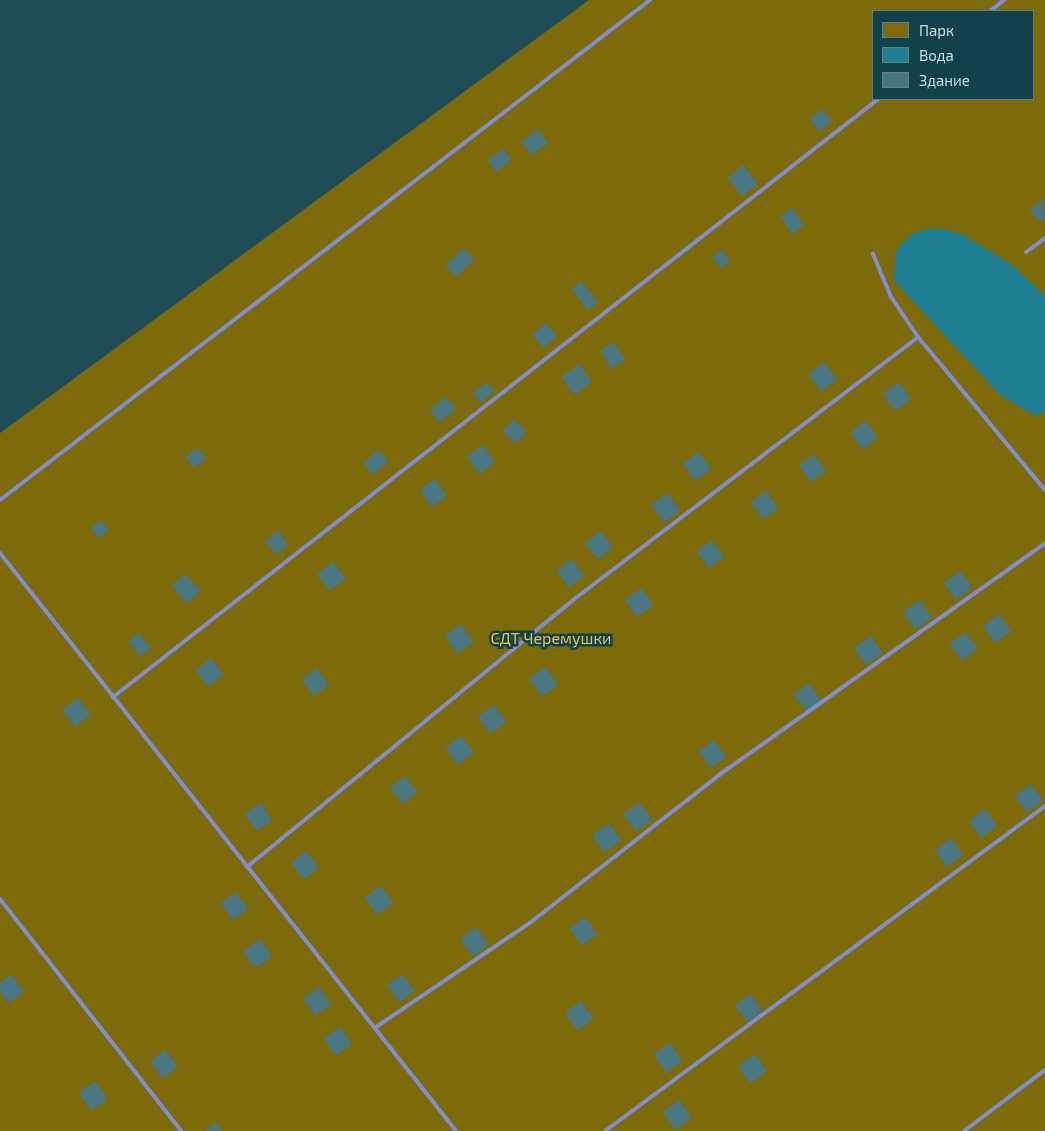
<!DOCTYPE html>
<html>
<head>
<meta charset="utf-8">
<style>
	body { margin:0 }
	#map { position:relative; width:1045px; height:1131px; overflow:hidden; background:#204c56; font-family:"Exo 2",sans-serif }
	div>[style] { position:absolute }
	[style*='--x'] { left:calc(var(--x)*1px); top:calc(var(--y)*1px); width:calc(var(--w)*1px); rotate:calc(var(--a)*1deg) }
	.green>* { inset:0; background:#7d6a0b }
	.water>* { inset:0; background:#207e93 }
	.building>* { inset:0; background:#4a7681; transform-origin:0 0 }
	.service>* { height:4px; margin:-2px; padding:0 2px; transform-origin:2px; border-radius:2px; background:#838ecc }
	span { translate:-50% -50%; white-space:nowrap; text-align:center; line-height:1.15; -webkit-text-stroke:5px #13414b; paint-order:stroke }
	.park-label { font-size:16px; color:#e3c74c }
	.legend { position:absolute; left:872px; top:10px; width:162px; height:90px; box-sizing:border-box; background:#13414b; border:1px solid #5b8089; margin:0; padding:6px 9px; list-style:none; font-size:15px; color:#c8dfe5 }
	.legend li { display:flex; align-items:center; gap:10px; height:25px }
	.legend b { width:25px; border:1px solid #5b8089 }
</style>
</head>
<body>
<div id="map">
	<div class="green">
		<div style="clip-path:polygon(evenodd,589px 0,1045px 0,1045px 1131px,0 1131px,0 433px,589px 0,874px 11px,1034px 11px,1034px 99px,874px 99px,874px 11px)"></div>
	</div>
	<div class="water">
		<div style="clip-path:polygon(938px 228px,960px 233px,1012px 265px,1045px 296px,1045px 412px,1036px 416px,1000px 395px,894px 281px,895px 252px,905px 240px,917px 231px)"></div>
	</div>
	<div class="building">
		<div style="left:822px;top:109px;width:16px;height:16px;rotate:52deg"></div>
		<div style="left:538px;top:129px;width:17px;height:21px;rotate:54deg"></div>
		<div style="left:503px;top:149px;width:14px;height:19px;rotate:54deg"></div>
		<div style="left:743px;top:165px;width:24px;height:20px;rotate:52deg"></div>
		<div style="clip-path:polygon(1043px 199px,1045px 218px,1039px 222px,1029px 210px)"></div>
		<div style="left:792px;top:208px;width:21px;height:15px;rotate:55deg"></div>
		<div style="left:463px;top:248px;width:16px;height:25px;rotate:45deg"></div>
		<div style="left:722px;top:250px;width:14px;height:12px;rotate:56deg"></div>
		<div style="left:581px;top:281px;width:27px;height:13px;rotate:51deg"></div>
		<div style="left:546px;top:323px;width:17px;height:18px;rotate:50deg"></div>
		<div style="left:613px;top:342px;width:21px;height:16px;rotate:55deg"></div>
		<div style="left:824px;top:362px;width:22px;height:20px;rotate:54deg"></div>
		<div style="left:579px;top:364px;width:22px;height:22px;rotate:54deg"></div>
		<div style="left:486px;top:382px;width:12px;height:18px;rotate:48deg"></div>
		<div style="left:899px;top:382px;width:21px;height:20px;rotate:55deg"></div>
		<div style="left:446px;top:397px;width:16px;height:21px;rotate:52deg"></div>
		<div style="left:514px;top:419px;width:18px;height:17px;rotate:45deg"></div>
		<div style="left:865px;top:421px;width:21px;height:19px;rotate:53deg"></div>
		<div style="left:483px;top:445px;width:21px;height:20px;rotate:55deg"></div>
		<div style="left:198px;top:448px;width:14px;height:15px;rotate:56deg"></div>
		<div style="left:378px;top:450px;width:15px;height:20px;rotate:48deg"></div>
		<div style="left:699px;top:452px;width:21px;height:20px;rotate:55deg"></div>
		<div style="left:814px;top:454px;width:21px;height:19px;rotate:55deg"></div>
		<div style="left:435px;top:479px;width:21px;height:19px;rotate:55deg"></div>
		<div style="left:766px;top:491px;width:21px;height:19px;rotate:55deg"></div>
		<div style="left:667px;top:493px;width:22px;height:20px;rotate:54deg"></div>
		<div style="left:100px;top:520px;width:13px;height:13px;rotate:48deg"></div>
		<div style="left:278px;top:531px;width:17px;height:16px;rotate:54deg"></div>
		<div style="left:600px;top:531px;width:21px;height:19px;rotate:53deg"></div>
		<div style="left:712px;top:540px;width:21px;height:19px;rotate:55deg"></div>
		<div style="left:572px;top:559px;width:21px;height:19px;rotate:55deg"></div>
		<div style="left:333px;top:562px;width:21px;height:20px;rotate:53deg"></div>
		<div style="left:960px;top:571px;width:21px;height:20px;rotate:55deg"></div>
		<div style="left:185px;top:574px;width:23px;height:18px;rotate:49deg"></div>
		<div style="left:641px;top:588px;width:21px;height:20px;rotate:55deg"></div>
		<div style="left:920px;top:600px;width:22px;height:21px;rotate:56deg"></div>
		<div style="left:999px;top:614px;width:21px;height:20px;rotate:55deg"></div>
		<div style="left:461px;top:624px;width:22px;height:20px;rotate:56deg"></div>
		<div style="left:965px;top:632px;width:21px;height:20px;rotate:53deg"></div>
		<div style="left:139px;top:633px;width:19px;height:14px;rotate:51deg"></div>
		<div style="left:871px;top:636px;width:21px;height:21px;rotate:55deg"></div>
		<div style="left:211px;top:658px;width:21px;height:20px;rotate:53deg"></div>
		<div style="left:545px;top:667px;width:22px;height:20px;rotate:54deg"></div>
		<div style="left:317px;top:668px;width:21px;height:19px;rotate:55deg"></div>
		<div style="left:809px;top:683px;width:21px;height:19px;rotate:55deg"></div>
		<div style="left:78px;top:698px;width:21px;height:20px;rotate:53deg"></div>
		<div style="left:494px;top:705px;width:21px;height:20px;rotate:55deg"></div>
		<div style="left:461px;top:736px;width:21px;height:20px;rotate:53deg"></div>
		<div style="left:714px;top:740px;width:21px;height:19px;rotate:55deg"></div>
		<div style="left:405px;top:776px;width:21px;height:19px;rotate:53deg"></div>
		<div style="left:1031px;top:784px;width:21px;height:20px;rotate:55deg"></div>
		<div style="left:639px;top:802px;width:22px;height:20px;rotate:54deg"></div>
		<div style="left:260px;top:803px;width:21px;height:19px;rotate:55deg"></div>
		<div style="left:985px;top:809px;width:21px;height:20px;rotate:55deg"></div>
		<div style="left:609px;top:823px;width:21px;height:21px;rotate:55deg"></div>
		<div style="left:951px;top:838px;width:21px;height:20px;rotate:55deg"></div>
		<div style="left:306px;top:851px;width:21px;height:19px;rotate:53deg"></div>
		<div style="left:381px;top:886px;width:21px;height:20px;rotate:55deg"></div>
		<div style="left:236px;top:892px;width:21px;height:19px;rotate:55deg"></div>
		<div style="left:585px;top:917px;width:21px;height:19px;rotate:55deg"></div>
		<div style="left:476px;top:927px;width:22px;height:20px;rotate:54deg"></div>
		<div style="left:260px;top:939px;width:21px;height:21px;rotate:55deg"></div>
		<div style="clip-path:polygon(11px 974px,24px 992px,8px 1003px,0 992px,0 983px)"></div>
		<div style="left:402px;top:974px;width:21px;height:19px;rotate:53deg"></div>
		<div style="left:319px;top:987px;width:21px;height:20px;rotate:55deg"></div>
		<div style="left:750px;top:994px;width:21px;height:19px;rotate:53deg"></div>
		<div style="left:581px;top:1001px;width:22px;height:20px;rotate:56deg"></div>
		<div style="left:340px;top:1027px;width:21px;height:20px;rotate:55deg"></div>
		<div style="left:670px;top:1043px;width:22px;height:20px;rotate:56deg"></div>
		<div style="left:165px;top:1050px;width:21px;height:19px;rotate:53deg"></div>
		<div style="left:755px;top:1054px;width:21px;height:21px;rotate:55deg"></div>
		<div style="left:95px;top:1081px;width:22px;height:20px;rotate:56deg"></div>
		<div style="left:679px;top:1100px;width:22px;height:20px;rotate:56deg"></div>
		<div style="clip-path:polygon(216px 1122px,222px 1131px,204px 1131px)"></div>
	</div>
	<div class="service">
		<div style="--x:990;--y:11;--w:18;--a:-38"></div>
		<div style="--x:1026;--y:252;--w:24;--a:-36"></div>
		<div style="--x:918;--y:337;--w:199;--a:50.3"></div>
		<div style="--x:0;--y:500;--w:820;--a:-37.57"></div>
		<div style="--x:0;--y:553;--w:736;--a:51.73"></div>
		<div style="--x:113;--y:697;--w:971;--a:-38.01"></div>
		<div style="--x:247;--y:867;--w:421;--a:-39.3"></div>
		<div style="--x:573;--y:600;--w:434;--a:-37.3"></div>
		<div style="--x:918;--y:337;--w:48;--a:-124"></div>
		<div style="--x:891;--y:297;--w:47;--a:-112.7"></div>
		<div style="--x:0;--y:899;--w:294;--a:52"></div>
		<div style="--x:376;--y:1027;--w:187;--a:-34.1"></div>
		<div style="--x:531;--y:922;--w:239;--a:-38"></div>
		<div style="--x:719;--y:775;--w:400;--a:-35.4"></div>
		<div style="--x:605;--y:1131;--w:547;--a:-36.45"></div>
		<div style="--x:964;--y:1131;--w:101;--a:-37"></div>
	</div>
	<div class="park-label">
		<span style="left:551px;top:638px">СДТ Черемушки</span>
	</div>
	<ul class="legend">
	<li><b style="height:14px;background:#7d6a0b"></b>Парк</li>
	<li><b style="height:14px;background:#207e93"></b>Вода</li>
	<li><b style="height:14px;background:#4a7681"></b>Здание</li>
	</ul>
</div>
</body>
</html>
